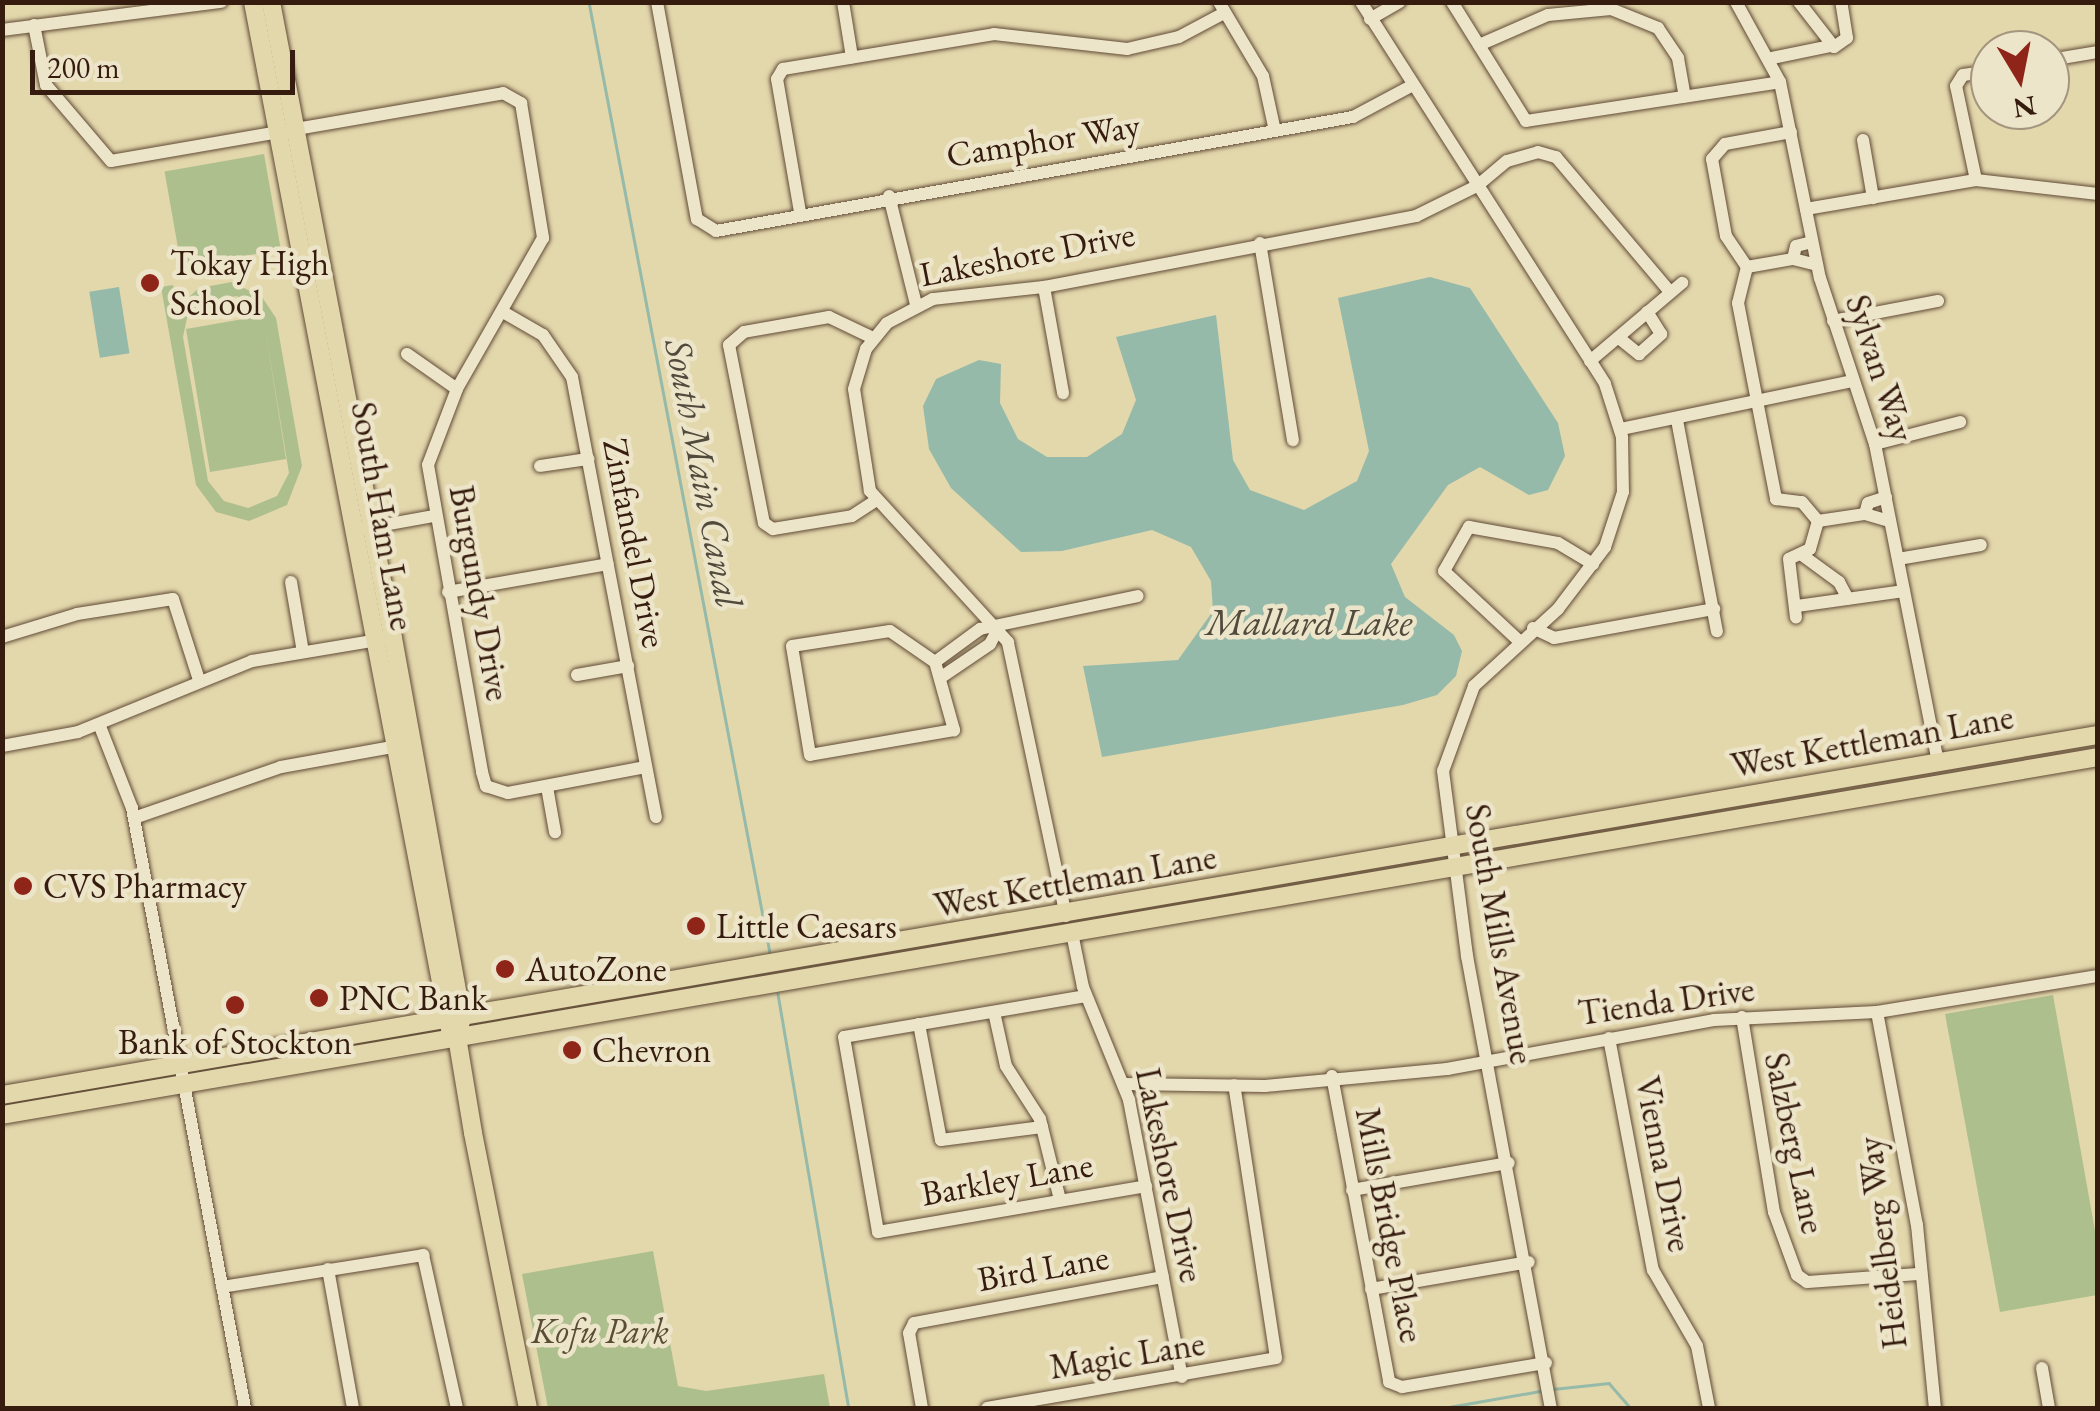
<!DOCTYPE html>
<html>
<head>
<meta charset="utf-8">
<style>
	body { margin:0 }
	#map { position:relative; width:2100px; height:1411px; overflow:hidden; background:#e3d7ac; font-family:"EB Garamond",serif }
	div>[style] { position:absolute }
	[style*='--x'] { left:calc(var(--x)*1px); top:calc(var(--y)*1px); width:calc(var(--w)*1px); rotate:calc(var(--a)*1deg) }
	.green>* { inset:0; background:#aebf8e; transform-origin:0 0 }
	.water>* { inset:0; background:#95baa9; transform-origin:0 0 }
	.stream>* { height:2.5px; margin:-1.25px; padding:0 1.25px; transform-origin:1.25px; border-radius:1.25px; background:#95baa9 }
	.roads { filter:drop-shadow(0 0 2px #614b36) drop-shadow(0 0 2px #614b36) }
	.minor>* { height:12px; margin:-6px; padding:0 6px; transform-origin:6px; border-radius:6px; background:#ede5c9 }
	.major>* { height:18px; margin:-9px; padding:0 9px; transform-origin:9px; border-radius:9px; background:#e3d7ac }
	.dots>* { width:28px; height:28px; translate:-50% -50%; box-sizing:border-box; border:5px solid #ede5c9; border-radius:50% }
	span { translate:-50% -50%; white-space:nowrap; text-align:center; line-height:1.15; -webkit-text-stroke:9px #ede5c9; paint-order:stroke }
	.street-label { font-size:35px; color:#361c0f }
	.poi-label { font-size:35px; color:#361c0f }
	.left { translate:0 -50%; text-align:left }
	.park-label { font-size:35px; color:#5a4d35; font-style:italic }
	.water-label { font-size:38px; color:#524b3d; font-style:italic }
	.frame { position:absolute; inset:0; border:5px solid #361c0f; pointer-events:none }
	.north { position:absolute; left:1970px; top:30px; width:100px; height:100px; box-sizing:border-box; background:#ede5c9; border:2px solid #a4957f; border-radius:50%; rotate:170deg; font-size:28px; font-weight:700; line-height:40px; text-align:center; color:#361c0f }
	.north::after { content:''; display:block; margin:auto; width:35px; height:45px; background:#8f2418; clip-path:polygon(50% 0,100% 100%,50% 72%,0 100%) }
	.scale { position:absolute; left:30px; top:50px; width:265px; height:45px; box-sizing:border-box; border:5px solid #361c0f; border-top:0; padding-left:12px; font-size:30px; line-height:35px; white-space:nowrap; color:#361c0f; -webkit-text-stroke:8px #ede5c9; paint-order:stroke }
</style>
</head>
<body>
<div id="map">
	<div class="green">
		<div style="left:264px;top:154px;width:97px;height:101px;rotate:80deg"></div>
		<div style="clip-path:polygon(evenodd,232px 282px,262px 297px,276px 318px,302px 466px,287px 505px,249px 521px,216px 512px,196px 485px,161px 287px,173px 285px,178px 307px,199px 288px,232px 282px,237px 296px,260px 316px,186px 329px,210px 472px,286px 459px,265px 328px,289px 473px,277px 496px,248px 508px,224px 501px,208px 481px,183px 337px,187px 318px,200px 303px,237px 296px)"></div>
		<div style="clip-path:polygon(2053px 995px,2097px 1242px,2097px 1295px,2000px 1312px,1945px 1014px)"></div>
		<div style="clip-path:polygon(653px 1251px,678px 1386px,706px 1391px,824px 1374px,830px 1408px,548px 1408px,522px 1274px)"></div>
	</div>
	<div class="water">
		<div style="clip-path:polygon(1430px 277px,1470px 288px,1558px 423px,1565px 456px,1548px 490px,1529px 495px,1480px 467px,1448px 485px,1391px 564px,1405px 597px,1454px 635px,1462px 651px,1456px 676px,1437px 695px,1403px 705px,1102px 757px,1083px 666px,1178px 660px,1213px 611px,1211px 581px,1191px 547px,1152px 530px,1062px 551px,1021px 552px,951px 488px,929px 449px,923px 406px,936px 379px,979px 360px,1001px 364px,1000px 403px,1018px 439px,1047px 457px,1087px 457px,1122px 434px,1136px 400px,1116px 337px,1216px 315px,1233px 460px,1250px 490px,1304px 510px,1357px 481px,1369px 451px,1338px 298px)"></div>
		<div style="left:119px;top:287px;width:67px;height:30px;rotate:81deg"></div>
	</div>
	<div class="stream">
		<div style="--x:589;--y:2;--w:968;--a:79.22"></div>
		<div style="--x:778;--y:994;--w:420;--a:80.3"></div>
		<div style="--x:1553;--y:1389;--w:56;--a:-6.1"></div>
		<div style="--x:1609;--y:1383;--w:33;--a:49"></div>
		<div style="--x:1443;--y:1408;--w:98;--a:-9.9"></div>
	</div>
	<div class="roads">
		<div class="minor">
			<div style="--x:657;--y:2;--w:221;--a:79.6"></div>
			<div style="--x:697;--y:219;--w:22;--a:32"></div>
			<div style="--x:716;--y:231;--w:647;--a:-10.15"></div>
			<div style="--x:1353;--y:117;--w:68;--a:-28.1"></div>
			<div style="--x:843;--y:2;--w:56;--a:80.7"></div>
			<div style="--x:1219;--y:2;--w:86;--a:59.3"></div>
			<div style="--x:1263;--y:76;--w:56;--a:77.7"></div>
			<div style="--x:1361;--y:2;--w:453;--a:57.4"></div>
			<div style="--x:1605;--y:384;--w:56;--a:72.2"></div>
			<div style="--x:1622;--y:437;--w:55;--a:89"></div>
			<div style="--x:1623;--y:492;--w:58;--a:108.1"></div>
			<div style="--x:1605;--y:547;--w:78;--a:127.2"></div>
			<div style="--x:1558;--y:609;--w:114;--a:137.5"></div>
			<div style="--x:1474;--y:686;--w:90;--a:110"></div>
			<div style="--x:1443;--y:771;--w:187;--a:82.6"></div>
			<div style="--x:1467;--y:956;--w:460;--a:79.5"></div>
			<div style="--x:1452;--y:2;--w:140;--a:58.1"></div>
			<div style="--x:1526;--y:121;--w:257;--a:-8.7"></div>
			<div style="--x:1736;--y:2;--w:91;--a:61.2"></div>
			<div style="--x:1780;--y:82;--w:200;--a:78.5"></div>
			<div style="--x:1820;--y:278;--w:175;--a:71.7"></div>
			<div style="--x:1875;--y:444;--w:324;--a:78.8"></div>
			<div style="--x:1799;--y:2;--w:57;--a:52.1"></div>
			<div style="--x:1834;--y:47;--w:16;--a:-35"></div>
			<div style="--x:1847;--y:38;--w:36;--a:-99"></div>
			<div style="--x:1370;--y:19;--w:34;--a:-30"></div>
			<div style="--x:34;--y:25;--w:61;--a:78.7"></div>
			<div style="--x:46;--y:85;--w:100;--a:49.5"></div>
			<div style="--x:111;--y:161;--w:398;--a:-9.8"></div>
			<div style="--x:503;--y:93;--w:21;--a:29"></div>
			<div style="--x:521;--y:103;--w:137;--a:80.7"></div>
			<div style="--x:543;--y:238;--w:174;--a:119.7"></div>
			<div style="--x:457;--y:389;--w:81;--a:110.9"></div>
			<div style="--x:428;--y:465;--w:312;--a:80"></div>
			<div style="--x:482;--y:772;--w:15;--a:74"></div>
			<div style="--x:486;--y:786;--w:23;--a:18"></div>
			<div style="--x:508;--y:793;--w:140;--a:-10.7"></div>
			<div style="--x:2;--y:30;--w:221;--a:-7.3"></div>
			<div style="--x:1479;--y:45;--w:75;--a:-23.5"></div>
			<div style="--x:1548;--y:15;--w:63;--a:-5.4"></div>
			<div style="--x:1611;--y:9;--w:51;--a:22"></div>
			<div style="--x:1658;--y:28;--w:36;--a:56"></div>
			<div style="--x:1678;--y:58;--w:39;--a:80"></div>
			<div style="--x:1772;--y:58;--w:59;--a:-11.7"></div>
			<div style="--x:2050;--y:60;--w:49;--a:-9.5"></div>
			<div style="--x:1791;--y:132;--w:67;--a:169.7"></div>
			<div style="--x:1725;--y:144;--w:20;--a:131"></div>
			<div style="--x:1712;--y:159;--w:78;--a:79.7"></div>
			<div style="--x:1726;--y:236;--w:37;--a:56"></div>
			<div style="--x:1747;--y:267;--w:37;--a:104"></div>
			<div style="--x:1738;--y:303;--w:200;--a:79"></div>
			<div style="--x:1776;--y:499;--w:26;--a:7"></div>
			<div style="--x:1802;--y:502;--w:25;--a:50"></div>
			<div style="--x:1818;--y:521;--w:29;--a:106"></div>
			<div style="--x:1810;--y:549;--w:23;--a:155"></div>
			<div style="--x:1789;--y:559;--w:59;--a:83.2"></div>
			<div style="--x:1863;--y:140;--w:59;--a:80.2"></div>
			<div style="--x:1976;--y:180;--w:96;--a:-102"></div>
			<div style="--x:1956;--y:86;--w:13;--a:-58"></div>
			<div style="--x:1963;--y:75;--w:27;--a:-8"></div>
			<div style="--x:889;--y:196;--w:111;--a:76"></div>
			<div style="--x:1806;--y:209;--w:172;--a:-9.7"></div>
			<div style="--x:1976;--y:180;--w:123;--a:6.5"></div>
			<div style="--x:800;--y:212;--w:135;--a:-99.8"></div>
			<div style="--x:777;--y:79;--w:12;--a:-59"></div>
			<div style="--x:783;--y:69;--w:214;--a:-9.4"></div>
			<div style="--x:994;--y:34;--w:134;--a:6.4"></div>
			<div style="--x:1127;--y:49;--w:53;--a:-13"></div>
			<div style="--x:1179;--y:37;--w:49;--a:-28.1"></div>
			<div style="--x:1812;--y:242;--w:16;--a:166"></div>
			<div style="--x:1796;--y:246;--w:13;--a:103"></div>
			<div style="--x:1793;--y:259;--w:25;--a:14"></div>
			<div style="--x:1260;--y:243;--w:200;--a:80.5"></div>
			<div style="--x:1747;--y:267;--w:47;--a:-9.9"></div>
			<div style="--x:1044;--y:287;--w:108;--a:79.8"></div>
			<div style="--x:503;--y:312;--w:46;--a:29.9"></div>
			<div style="--x:543;--y:335;--w:51;--a:55.4"></div>
			<div style="--x:572;--y:377;--w:448;--a:79.2"></div>
			<div style="--x:1833;--y:321;--w:107;--a:-10.8"></div>
			<div style="--x:873;--y:338;--w:49;--a:-154.5"></div>
			<div style="--x:829;--y:317;--w:86;--a:170"></div>
			<div style="--x:744;--y:332;--w:20;--a:139"></div>
			<div style="--x:729;--y:345;--w:181;--a:78.9"></div>
			<div style="--x:764;--y:523;--w:11;--a:34"></div>
			<div style="--x:773;--y:529;--w:80;--a:-9.3"></div>
			<div style="--x:852;--y:516;--w:27;--a:-33"></div>
			<div style="--x:1619;--y:338;--w:26;--a:39"></div>
			<div style="--x:1639;--y:354;--w:30;--a:-42"></div>
			<div style="--x:1661;--y:334;--w:26;--a:-122"></div>
			<div style="--x:407;--y:354;--w:61;--a:35"></div>
			<div style="--x:1590;--y:361;--w:121;--a:-40.3"></div>
			<div style="--x:1677;--y:420;--w:215;--a:79.3"></div>
			<div style="--x:1621;--y:429;--w:237;--a:-11.7"></div>
			<div style="--x:1875;--y:444;--w:88;--a:-14.5"></div>
			<div style="--x:540;--y:466;--w:49;--a:-8.3"></div>
			<div style="--x:1865;--y:514;--w:11;--a:-75"></div>
			<div style="--x:1868;--y:503;--w:19;--a:-18"></div>
			<div style="--x:1818;--y:521;--w:48;--a:-8.5"></div>
			<div style="--x:1865;--y:514;--w:26;--a:16"></div>
			<div style="--x:367;--y:528;--w:68;--a:-10.2"></div>
			<div style="--x:1802;--y:555;--w:46;--a:36.1"></div>
			<div style="--x:1839;--y:582;--w:19;--a:62"></div>
			<div style="--x:1898;--y:559;--w:84;--a:-9.6"></div>
			<div style="--x:291;--y:582;--w:71;--a:80.3"></div>
			<div style="--x:448;--y:592;--w:162;--a:-9.9"></div>
			<div style="--x:1797;--y:606;--w:108;--a:-8"></div>
			<div style="--x:1533;--y:628;--w:23;--a:25"></div>
			<div style="--x:1554;--y:638;--w:163;--a:-10.3"></div>
			<div style="--x:890;--y:631;--w:55;--a:34.6"></div>
			<div style="--x:935;--y:662;--w:71;--a:74.4"></div>
			<div style="--x:954;--y:730;--w:146;--a:170.2"></div>
			<div style="--x:810;--y:755;--w:110;--a:-99.4"></div>
			<div style="--x:792;--y:646;--w:99;--a:-8.7"></div>
			<div style="--x:2;--y:637;--w:78;--a:-17"></div>
			<div style="--x:77;--y:614;--w:97;--a:-8.9"></div>
			<div style="--x:173;--y:599;--w:85;--a:72.2"></div>
			<div style="--x:1518;--y:640;--w:101;--a:-137"></div>
			<div style="--x:1444;--y:571;--w:51;--a:-60.4"></div>
			<div style="--x:1469;--y:527;--w:90;--a:10.2"></div>
			<div style="--x:1558;--y:543;--w:41;--a:31"></div>
			<div style="--x:935;--y:662;--w:56;--a:-36.3"></div>
			<div style="--x:980;--y:629;--w:161;--a:-11.8"></div>
			<div style="--x:577;--y:675;--w:52;--a:-10"></div>
			<div style="--x:943;--y:676;--w:57;--a:-34.2"></div>
			<div style="--x:990;--y:644;--w:17;--a:-62"></div>
			<div style="--x:99;--y:724;--w:90;--a:68.6"></div>
			<div style="--x:132;--y:808;--w:611;--a:79.33"></div>
			<div style="--x:2;--y:746;--w:77;--a:-10.4"></div>
			<div style="--x:78;--y:732;--w:188;--a:-22.2"></div>
			<div style="--x:252;--y:661;--w:133;--a:-9.5"></div>
			<div style="--x:547;--y:787;--w:46;--a:79.9"></div>
			<div style="--x:134;--y:818;--w:156;--a:-19.1"></div>
			<div style="--x:281;--y:767;--w:113;--a:-10.2"></div>
			<div style="--x:1066;--y:916;--w:280;--a:-102"></div>
			<div style="--x:1008;--y:642;--w:205;--a:-132.4"></div>
			<div style="--x:870;--y:491;--w:103;--a:-98.9"></div>
			<div style="--x:854;--y:389;--w:42;--a:-73.3"></div>
			<div style="--x:866;--y:349;--w:33;--a:-51"></div>
			<div style="--x:887;--y:323;--w:52;--a:-27.6"></div>
			<div style="--x:933;--y:299;--w:112;--a:-6.2"></div>
			<div style="--x:1044;--y:287;--w:379;--a:-10.8"></div>
			<div style="--x:1416;--y:216;--w:68;--a:-26.2"></div>
			<div style="--x:1477;--y:186;--w:39;--a:-40"></div>
			<div style="--x:1507;--y:161;--w:32;--a:-16"></div>
			<div style="--x:1538;--y:152;--w:19;--a:16"></div>
			<div style="--x:1556;--y:157;--w:177;--a:49.8"></div>
			<div style="--x:1072;--y:933;--w:55;--a:78.5"></div>
			<div style="--x:1083;--y:987;--w:122;--a:67.8"></div>
			<div style="--x:1129;--y:1100;--w:282;--a:79.2"></div>
			<div style="--x:1086;--y:996;--w:245;--a:170.4"></div>
			<div style="--x:844;--y:1037;--w:198;--a:80.1"></div>
			<div style="--x:878;--y:1232;--w:272;--a:-9.7"></div>
			<div style="--x:994;--y:1012;--w:55;--a:77.5"></div>
			<div style="--x:1006;--y:1066;--w:63;--a:57.3"></div>
			<div style="--x:1040;--y:1119;--w:83;--a:76.1"></div>
			<div style="--x:1877;--y:1012;--w:217;--a:79.4"></div>
			<div style="--x:1917;--y:1225;--w:184;--a:84.4"></div>
			<div style="--x:1742;--y:1017;--w:198;--a:80.7"></div>
			<div style="--x:1774;--y:1212;--w:67;--a:69.9"></div>
			<div style="--x:1797;--y:1275;--w:12;--a:35"></div>
			<div style="--x:1807;--y:1282;--w:112;--a:-4.1"></div>
			<div style="--x:919;--y:1024;--w:118;--a:79.3"></div>
			<div style="--x:941;--y:1140;--w:102;--a:-7.3"></div>
			<div style="--x:1609;--y:1038;--w:236;--a:79.3"></div>
			<div style="--x:1653;--y:1270;--w:88;--a:59.9"></div>
			<div style="--x:1697;--y:1346;--w:63;--a:79"></div>
			<div style="--x:1332;--y:1076;--w:311;--a:79.4"></div>
			<div style="--x:1389;--y:1382;--w:14;--a:21"></div>
			<div style="--x:1402;--y:1387;--w:146;--a:-9.5"></div>
			<div style="--x:1125;--y:1084;--w:140;--a:0.8"></div>
			<div style="--x:1265;--y:1086;--w:183;--a:-5.3"></div>
			<div style="--x:1447;--y:1069;--w:271;--a:-10.4"></div>
			<div style="--x:1714;--y:1020;--w:163;--a:-2.8"></div>
			<div style="--x:1877;--y:1012;--w:224;--a:-9.3"></div>
			<div style="--x:1352;--y:1190;--w:159;--a:-9.8"></div>
			<div style="--x:328;--y:1269;--w:141;--a:79.8"></div>
			<div style="--x:222;--y:1287;--w:204;--a:-9"></div>
			<div style="--x:423;--y:1255;--w:157;--a:77.5"></div>
			<div style="--x:1371;--y:1289;--w:160;--a:-9.7"></div>
			<div style="--x:2042;--y:1368;--w:41;--a:80.1"></div>
			<div style="--x:922;--y:1408;--w:76;--a:-99.8"></div>
			<div style="--x:909;--y:1333;--w:11;--a:-63"></div>
			<div style="--x:914;--y:1323;--w:253;--a:-10.5"></div>
			<div style="--x:987;--y:1408;--w:293;--a:-9.8"></div>
			<div style="--x:1276;--y:1358;--w:276;--a:-98.7"></div>
		</div>
		<div class="major">
			<div style="--x:253;--y:2;--w:1046;--a:79.14"></div>
			<div style="--x:271;--y:2;--w:648;--a:79.14"></div>
			<div style="--x:393;--y:638;--w:385;--a:79.7"></div>
			<div style="--x:462;--y:1017;--w:21;--a:104"></div>
			<div style="--x:457;--y:1037;--w:97;--a:80.5"></div>
			<div style="--x:473;--y:1133;--w:280;--a:78.7"></div>
			<div style="--x:2;--y:1095;--w:2127;--a:-9.75"></div>
			<div style="--x:2;--y:1115;--w:2126;--a:-9.69"></div>
		</div>
	</div>
	<div class="dots">
		<div style="left:150px;top:283px;background:#8f2418"></div>
		<div style="left:23px;top:886px;background:#8f2418"></div>
		<div style="left:696px;top:926px;background:#8f2418"></div>
		<div style="left:505px;top:969px;background:#8f2418"></div>
		<div style="left:319px;top:998px;background:#8f2418"></div>
		<div style="left:235px;top:1005px;background:#8f2418"></div>
		<div style="left:572px;top:1050px;background:#8f2418"></div>
	</div>
	<div class="street-label">
		<span style="left:1043px;top:140px;rotate:-9deg">Camphor Way</span>
		<span style="left:1027px;top:254px;rotate:-11deg">Lakeshore Drive</span>
		<span style="left:1880px;top:368px;rotate:72deg">Sylvan Way</span>
		<span style="left:383px;top:516px;rotate:80deg">South Ham Lane</span>
		<span style="left:635px;top:543px;rotate:79deg">Zinfandel Drive</span>
		<span style="left:480px;top:593px;rotate:80deg">Burgundy Drive</span>
		<span style="left:1872px;top:741px;rotate:-10deg">West Kettleman Lane</span>
		<span style="left:1075px;top:881px;rotate:-10deg">West Kettleman Lane</span>
		<span style="left:1500px;top:934px;rotate:80deg">South Mills Avenue</span>
		<span style="left:1666px;top:1001px;rotate:-8deg">Tienda Drive</span>
		<span style="left:1795px;top:1143px;rotate:78deg">Salzberg Lane</span>
		<span style="left:1664px;top:1164px;rotate:79deg">Vienna Drive</span>
		<span style="left:1170px;top:1175px;rotate:78deg">Lakeshore Drive</span>
		<span style="left:1007px;top:1179px;rotate:-10deg">Barkley Lane</span>
		<span style="left:1390px;top:1225px;rotate:79deg">Mills Bridge Place</span>
		<span style="left:1882px;top:1243px;rotate:-97deg">Heidelberg Way</span>
		<span style="left:1043px;top:1268px;rotate:-10deg">Bird Lane</span>
		<span style="left:1127px;top:1355px;rotate:-9deg">Magic Lane</span>
	</div>
	<div class="poi-label">
		<span class="left" style="left:170px;top:283px">Tokay High<br>School</span>
		<span class="left" style="left:43px;top:886px">CVS Pharmacy</span>
		<span class="left" style="left:716px;top:926px">Little Caesars</span>
		<span class="left" style="left:525px;top:969px">AutoZone</span>
		<span class="left" style="left:339px;top:998px">PNC Bank</span>
		<span style="left:235px;top:1042px">Bank of Stockton</span>
		<span class="left" style="left:592px;top:1050px">Chevron</span>
	</div>
	<div class="park-label">
		<span style="left:600px;top:1331px">Kofu Park</span>
	</div>
	<div class="water-label">
		<span style="left:704px;top:473px;rotate:79deg">South Main Canal</span>
		<span style="left:1309px;top:622px">Mallard Lake</span>
	</div>
	<div class="frame"></div>
	<div class="north">N</div>
	<div class="scale">200 m</div>
</div>
</body>
</html>
